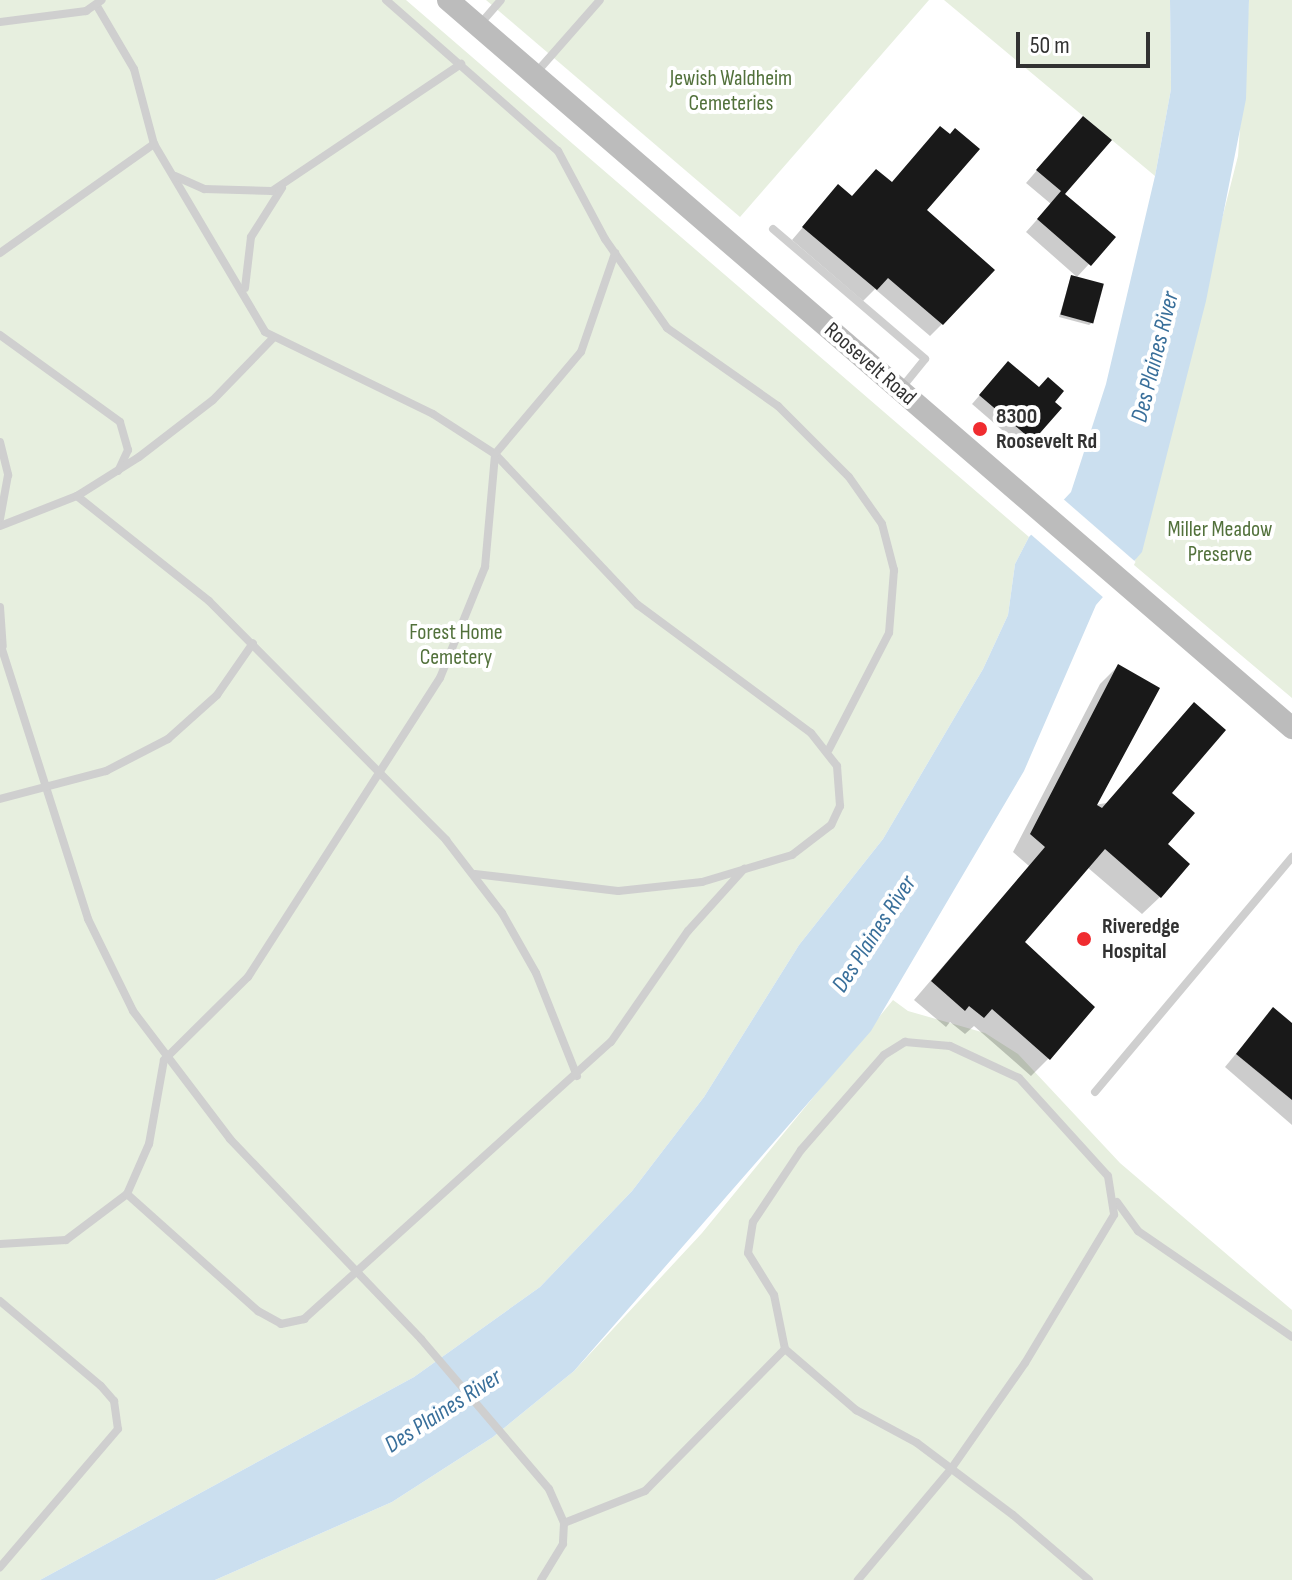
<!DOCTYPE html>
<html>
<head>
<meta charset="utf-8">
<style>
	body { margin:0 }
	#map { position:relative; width:1292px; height:1580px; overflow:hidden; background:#fff; font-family:"Sofia Sans Condensed",sans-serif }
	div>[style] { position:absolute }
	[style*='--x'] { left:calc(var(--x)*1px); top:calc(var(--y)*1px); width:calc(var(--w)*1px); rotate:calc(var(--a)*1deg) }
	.green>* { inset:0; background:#e7efdf }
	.water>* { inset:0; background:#cbdfef }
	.pier>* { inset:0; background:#fff; transform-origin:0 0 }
	.shadow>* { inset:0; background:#0003 }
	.building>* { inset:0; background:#191919; transform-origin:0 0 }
	.service>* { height:8px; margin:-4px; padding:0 4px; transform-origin:4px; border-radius:4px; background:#cfcfcf }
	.secondary>* { height:22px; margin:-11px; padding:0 11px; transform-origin:11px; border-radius:11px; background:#bcbcbc }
	.dots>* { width:22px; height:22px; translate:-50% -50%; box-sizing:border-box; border:4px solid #fff; border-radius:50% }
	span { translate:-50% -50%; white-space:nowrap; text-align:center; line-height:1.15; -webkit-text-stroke:8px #fff; paint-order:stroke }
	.park-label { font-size:22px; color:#52713b }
	.street-label { font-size:22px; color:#323232 }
	.poi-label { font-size:22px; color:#323232; font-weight:700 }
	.left { translate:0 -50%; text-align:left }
	.water-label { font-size:24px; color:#396f9a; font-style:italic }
	.scale { position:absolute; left:1016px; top:32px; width:134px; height:36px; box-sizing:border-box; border:4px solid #323232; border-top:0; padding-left:10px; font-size:24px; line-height:28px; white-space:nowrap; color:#323232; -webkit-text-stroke:6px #fff; paint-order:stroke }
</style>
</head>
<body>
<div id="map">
	<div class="green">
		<div style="clip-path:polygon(0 0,406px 0,1029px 537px,1015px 564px,1008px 615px,983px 669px,883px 839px,799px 945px,704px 1097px,632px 1191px,540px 1287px,414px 1377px,40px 1580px,0 1580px)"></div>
		<div style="clip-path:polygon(486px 0,929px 0,740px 217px)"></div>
		<div style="clip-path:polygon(944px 0,1170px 0,1171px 89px,1155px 176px)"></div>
		<div style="clip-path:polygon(1249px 0,1292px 0,1292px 698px,1134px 565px,1238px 156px)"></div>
		<div style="clip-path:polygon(893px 1000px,908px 1011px,985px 1033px,1018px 1054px,1120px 1163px,1292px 1310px,1292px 1580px,215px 1580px,392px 1502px,493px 1437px,574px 1371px,702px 1233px)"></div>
	</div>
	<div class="water">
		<div style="clip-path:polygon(1170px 0,1249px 0,1246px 99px,1206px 301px,1142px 552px,1096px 605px,1024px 771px,871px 1031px,574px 1371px,493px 1437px,392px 1502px,215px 1580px,40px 1580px,414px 1377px,540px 1287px,632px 1191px,704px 1097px,799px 945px,883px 839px,983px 669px,1008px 615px,1015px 564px,1029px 537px,1071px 492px,1106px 384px,1155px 176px,1171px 89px)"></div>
	</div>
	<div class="pier">
		<div style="left:1061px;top:497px;width:99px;height:48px;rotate:41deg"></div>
	</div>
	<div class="shadow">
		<div style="clip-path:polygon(1072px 130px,1063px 194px,1113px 238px,1077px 277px,1026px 232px,1051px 204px,1026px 183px)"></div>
		<div style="clip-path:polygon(852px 198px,924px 211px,942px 324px,930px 336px,875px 289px,863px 301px,792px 240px,827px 199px)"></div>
		<div style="clip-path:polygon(1071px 277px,1092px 323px,1089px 325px,1059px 317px)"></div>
		<div style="clip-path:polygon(1000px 372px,1032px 439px,1023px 448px,972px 404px)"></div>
		<div style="clip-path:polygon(1118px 666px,1094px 805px,1169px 793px,1160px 897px,1142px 914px,1087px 867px,1022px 942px,1049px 1058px,1031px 1076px,974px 1026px,965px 1034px,950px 1022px,946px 1027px,914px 1000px,1029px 866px,1013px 852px,1100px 684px)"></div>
		<div style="clip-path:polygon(1262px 1022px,1292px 1026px,1292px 1125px,1225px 1067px)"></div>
	</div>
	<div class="building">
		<div style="clip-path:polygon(1083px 116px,1112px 140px,1065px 194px,1116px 237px,1091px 266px,1037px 219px,1061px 191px,1036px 170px)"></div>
		<div style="clip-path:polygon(940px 126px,950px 134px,955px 128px,980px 149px,927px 210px,995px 270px,943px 325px,888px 278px,877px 290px,802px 227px,838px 184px,852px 196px,876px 169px,892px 182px)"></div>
		<div style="left:1071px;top:275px;width:34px;height:41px;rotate:15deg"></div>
		<div style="clip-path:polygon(1008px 361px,1039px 387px,1048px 377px,1064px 391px,1055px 402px,1062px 408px,1033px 441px,979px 395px)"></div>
		<div style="clip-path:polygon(1118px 664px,1160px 688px,1097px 805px,1102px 808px,1194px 702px,1226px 730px,1172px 793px,1195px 813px,1168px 844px,1190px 864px,1161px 898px,1105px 849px,1025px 942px,1095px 1007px,1050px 1060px,992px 1009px,984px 1018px,969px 1006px,965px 1011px,931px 981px,1045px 847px,1030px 834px)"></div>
		<div style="clip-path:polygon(1273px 1007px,1292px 1023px,1292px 1100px,1236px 1054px)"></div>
	</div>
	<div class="service">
		<div style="--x:386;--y:0;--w:229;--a:41.3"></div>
		<div style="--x:558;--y:151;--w:100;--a:61.9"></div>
		<div style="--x:605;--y:239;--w:108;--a:55.1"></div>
		<div style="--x:667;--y:328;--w:136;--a:35.1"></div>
		<div style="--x:778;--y:406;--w:100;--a:45"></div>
		<div style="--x:849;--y:477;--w:57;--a:54.9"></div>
		<div style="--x:882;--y:524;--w:48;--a:75.4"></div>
		<div style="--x:894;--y:570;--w:63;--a:94.5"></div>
		<div style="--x:889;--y:633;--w:131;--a:117.3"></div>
		<div style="--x:97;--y:6;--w:73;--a:59.6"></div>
		<div style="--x:134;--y:69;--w:78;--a:75.1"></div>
		<div style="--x:154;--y:144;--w:218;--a:59.4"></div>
		<div style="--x:265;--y:332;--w:187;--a:26"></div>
		<div style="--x:433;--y:414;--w:74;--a:32.8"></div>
		<div style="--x:495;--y:454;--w:208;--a:46.6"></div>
		<div style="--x:638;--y:605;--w:215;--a:36.5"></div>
		<div style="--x:811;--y:733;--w:42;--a:51.8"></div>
		<div style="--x:837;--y:766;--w:40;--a:85.7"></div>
		<div style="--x:840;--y:806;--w:21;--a:115"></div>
		<div style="--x:831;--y:825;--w:49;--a:142.4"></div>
		<div style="--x:792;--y:855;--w:94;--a:163.3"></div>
		<div style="--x:702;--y:882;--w:84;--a:173.9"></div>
		<div style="--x:618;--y:891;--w:144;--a:-173.2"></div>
		<div style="--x:0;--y:22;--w:87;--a:-7.3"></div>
		<div style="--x:86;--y:11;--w:19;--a:-35"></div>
		<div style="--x:481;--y:23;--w:30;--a:-49"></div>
		<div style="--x:535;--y:74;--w:98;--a:-48.7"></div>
		<div style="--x:175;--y:176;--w:32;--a:24"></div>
		<div style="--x:204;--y:189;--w:68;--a:1.7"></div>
		<div style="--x:272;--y:191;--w:228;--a:-33.9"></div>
		<div style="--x:773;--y:229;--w:200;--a:40.5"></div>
		<div style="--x:925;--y:359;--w:38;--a:129"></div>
		<div style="--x:0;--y:253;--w:189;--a:-35.3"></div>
		<div style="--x:245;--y:288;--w:51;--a:-83.3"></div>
		<div style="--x:251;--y:237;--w:58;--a:-57.7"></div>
		<div style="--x:0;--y:335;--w:148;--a:35.9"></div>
		<div style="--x:120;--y:422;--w:29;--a:74"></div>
		<div style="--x:128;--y:450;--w:23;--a:115"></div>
		<div style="--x:0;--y:442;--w:34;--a:76"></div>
		<div style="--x:8;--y:475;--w:45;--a:100.3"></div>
		<div style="--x:77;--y:496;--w:169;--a:38.5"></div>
		<div style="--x:209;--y:601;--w:337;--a:45.2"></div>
		<div style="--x:446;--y:840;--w:92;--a:52.5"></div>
		<div style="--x:502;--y:913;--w:69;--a:60.5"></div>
		<div style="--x:536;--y:973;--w:111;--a:68.3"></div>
		<div style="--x:0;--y:526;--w:83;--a:-21.3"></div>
		<div style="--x:77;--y:496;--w:73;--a:-32.2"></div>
		<div style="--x:139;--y:457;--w:93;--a:-37.6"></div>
		<div style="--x:213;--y:400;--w:86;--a:-45.9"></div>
		<div style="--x:0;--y:607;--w:39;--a:86"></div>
		<div style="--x:0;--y:643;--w:290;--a:72.3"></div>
		<div style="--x:88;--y:919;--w:102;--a:63.9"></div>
		<div style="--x:133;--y:1011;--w:161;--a:52.8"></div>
		<div style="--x:230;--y:1139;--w:277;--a:46.3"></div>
		<div style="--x:421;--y:1339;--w:197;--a:49.5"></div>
		<div style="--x:549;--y:1489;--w:37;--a:66"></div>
		<div style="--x:564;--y:1523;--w:21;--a:93"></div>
		<div style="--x:563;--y:1544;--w:42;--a:121.4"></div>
		<div style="--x:0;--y:799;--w:110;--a:-14.8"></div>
		<div style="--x:106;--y:771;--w:70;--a:-27.3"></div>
		<div style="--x:168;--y:739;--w:66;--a:-41.9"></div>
		<div style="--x:217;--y:695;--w:63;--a:-55.3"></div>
		<div style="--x:1095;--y:1092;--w:307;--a:-50"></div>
		<div style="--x:127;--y:1194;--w:176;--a:41.8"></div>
		<div style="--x:258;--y:1311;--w:26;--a:29"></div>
		<div style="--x:281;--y:1324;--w:24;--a:-12"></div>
		<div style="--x:304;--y:1319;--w:413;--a:-42.1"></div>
		<div style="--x:611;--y:1042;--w:135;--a:-55.3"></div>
		<div style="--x:688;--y:931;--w:84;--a:-47.9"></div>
		<div style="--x:1117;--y:1202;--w:36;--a:54"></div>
		<div style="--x:1138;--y:1231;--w:187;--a:34.5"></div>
		<div style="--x:0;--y:1244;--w:66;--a:-3.5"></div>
		<div style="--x:66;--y:1240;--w:76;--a:-37"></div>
		<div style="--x:127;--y:1194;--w:55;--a:-66.3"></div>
		<div style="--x:149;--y:1144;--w:85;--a:-79.9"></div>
		<div style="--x:164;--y:1060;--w:118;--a:-44.7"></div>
		<div style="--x:248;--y:977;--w:355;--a:-57.3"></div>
		<div style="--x:440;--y:678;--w:120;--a:-67.9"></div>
		<div style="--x:485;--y:567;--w:113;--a:-84.9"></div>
		<div style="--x:495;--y:454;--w:133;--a:-49.9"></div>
		<div style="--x:581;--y:352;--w:105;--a:-71"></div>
		<div style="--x:0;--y:1301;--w:132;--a:40.1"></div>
		<div style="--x:101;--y:1386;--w:20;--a:49"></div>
		<div style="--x:114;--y:1401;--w:28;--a:82"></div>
		<div style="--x:118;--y:1429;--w:182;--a:130.5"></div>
		<div style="--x:785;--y:1349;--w:55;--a:-101.5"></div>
		<div style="--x:774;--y:1295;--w:49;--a:-121.8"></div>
		<div style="--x:748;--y:1253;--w:31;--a:-81"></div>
		<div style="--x:753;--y:1222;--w:87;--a:-56.3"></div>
		<div style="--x:801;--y:1150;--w:126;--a:-48.9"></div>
		<div style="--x:884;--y:1055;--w:25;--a:-32"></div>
		<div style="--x:905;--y:1042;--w:45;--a:5.1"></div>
		<div style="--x:950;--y:1046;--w:76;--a:24.9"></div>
		<div style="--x:1019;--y:1078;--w:132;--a:47.8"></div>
		<div style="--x:1108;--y:1176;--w:39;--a:81"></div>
		<div style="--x:1114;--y:1215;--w:173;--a:121"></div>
		<div style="--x:1025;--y:1363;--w:129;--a:124.9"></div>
		<div style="--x:951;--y:1469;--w:145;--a:130"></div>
		<div style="--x:564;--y:1523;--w:87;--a:-21.6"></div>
		<div style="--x:645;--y:1491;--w:199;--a:-45.4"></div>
		<div style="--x:785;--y:1349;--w:94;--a:40.7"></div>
		<div style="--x:856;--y:1410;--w:69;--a:28.4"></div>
		<div style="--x:917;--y:1443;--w:120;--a:36.9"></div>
		<div style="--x:1013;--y:1515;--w:100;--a:40.5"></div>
	</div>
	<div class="secondary">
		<div style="--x:448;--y:0;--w:1115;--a:40.78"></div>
	</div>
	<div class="dots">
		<div style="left:980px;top:429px;background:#f02c30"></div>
		<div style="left:1084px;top:939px;background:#f02c30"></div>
	</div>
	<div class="park-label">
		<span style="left:731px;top:91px">Jewish Waldheim<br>Cemeteries</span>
		<span style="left:1220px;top:542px">Miller Meadow<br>Preserve</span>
		<span style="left:456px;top:645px">Forest Home<br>Cemetery</span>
	</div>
	<div class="street-label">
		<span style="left:870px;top:364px;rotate:41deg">Roosevelt Road</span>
	</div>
	<div class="poi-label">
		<span class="left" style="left:996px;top:429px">8300<br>Roosevelt Rd</span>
		<span class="left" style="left:1102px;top:939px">Riveredge<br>Hospital</span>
	</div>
	<div class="water-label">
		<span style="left:1155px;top:357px;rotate:-76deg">Des Plaines River</span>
		<span style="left:874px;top:934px;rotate:-57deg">Des Plaines River</span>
		<span style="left:443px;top:1411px;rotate:-33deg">Des Plaines River</span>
	</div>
	<div class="scale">50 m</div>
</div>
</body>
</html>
